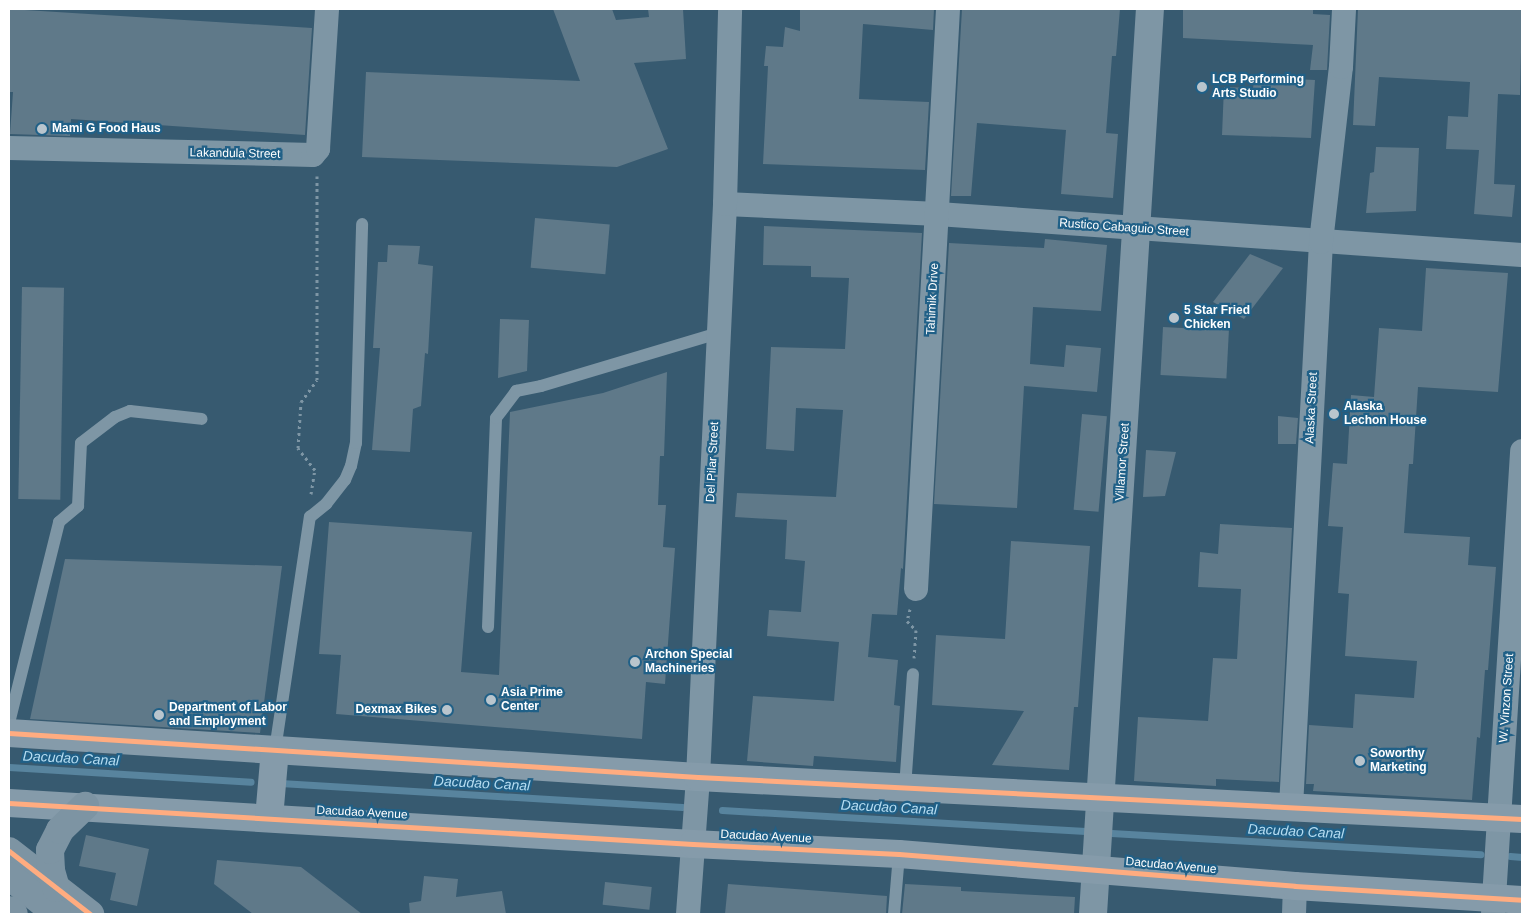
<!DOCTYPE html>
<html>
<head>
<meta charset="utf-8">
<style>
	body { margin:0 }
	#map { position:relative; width:1531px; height:923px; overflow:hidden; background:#375a70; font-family:Arial,sans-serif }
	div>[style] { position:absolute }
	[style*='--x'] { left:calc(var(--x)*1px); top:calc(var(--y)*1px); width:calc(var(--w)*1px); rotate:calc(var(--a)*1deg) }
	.stream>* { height:7px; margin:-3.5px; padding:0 3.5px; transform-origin:3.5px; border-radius:3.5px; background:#58849e }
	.building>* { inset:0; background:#5f7989; transform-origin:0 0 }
	.path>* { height:3px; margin-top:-1.5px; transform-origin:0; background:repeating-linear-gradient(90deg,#7e96a5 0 2.5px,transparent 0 6.5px) }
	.service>* { height:12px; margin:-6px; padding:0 6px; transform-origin:6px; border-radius:6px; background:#7e96a5 }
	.minor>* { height:24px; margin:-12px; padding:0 12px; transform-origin:12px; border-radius:12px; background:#7e96a5 }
	.tertiary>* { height:28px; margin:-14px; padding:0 14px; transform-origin:14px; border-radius:14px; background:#7e96a5 }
	.secondary>* { height:28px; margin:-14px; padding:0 14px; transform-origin:14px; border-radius:14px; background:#859baa }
	.primary>* { height:28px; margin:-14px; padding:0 14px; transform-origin:14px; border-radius:14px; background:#7d94a3 }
	.cycleway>* { height:5px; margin:-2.5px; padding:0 2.5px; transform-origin:2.5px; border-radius:2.5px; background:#ffac80 }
	.dots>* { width:14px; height:14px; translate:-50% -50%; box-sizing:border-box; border:2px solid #206087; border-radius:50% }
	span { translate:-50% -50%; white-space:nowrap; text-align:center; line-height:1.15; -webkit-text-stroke:4.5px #206087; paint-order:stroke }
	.poi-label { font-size:12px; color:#fff; font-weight:700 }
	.left { translate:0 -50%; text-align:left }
	.right { translate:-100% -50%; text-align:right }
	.street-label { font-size:12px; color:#fff }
	.water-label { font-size:14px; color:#b5dcf1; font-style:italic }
	.frame { position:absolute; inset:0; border:10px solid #fff; pointer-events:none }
</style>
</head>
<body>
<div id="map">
	<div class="stream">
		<div style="--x:9;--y:767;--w:242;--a:3.5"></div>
		<div style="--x:280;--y:783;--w:403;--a:3.4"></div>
		<div style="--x:722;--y:810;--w:364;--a:3.3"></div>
		<div style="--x:1111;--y:833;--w:370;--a:3.3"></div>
		<div style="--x:1510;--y:856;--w:12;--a:5"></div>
	</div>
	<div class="building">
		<div style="clip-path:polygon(9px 9px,312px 28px,305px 135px,71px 119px,70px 136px,10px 134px,13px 92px,9px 92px)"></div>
		<div style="clip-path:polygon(553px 9px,612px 9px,616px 20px,649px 17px,648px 9px,683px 9px,686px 59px,634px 63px,668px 149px,617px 167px,362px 157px,366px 72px,580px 81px)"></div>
		<div style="clip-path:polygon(800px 9px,934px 9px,933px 30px,863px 24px,859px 99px,929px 102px,925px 170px,763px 164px,768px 66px,764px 66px,766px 46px,783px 47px,785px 27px,800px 31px)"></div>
		<div style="clip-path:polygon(962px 9px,1120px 9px,1116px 56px,1112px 56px,1106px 133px,1118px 134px,1113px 198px,1061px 194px,1066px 130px,977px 123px,971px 196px,951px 196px)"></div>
		<div style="clip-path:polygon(1183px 9px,1313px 9px,1313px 14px,1330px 15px,1327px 70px,1310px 70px,1313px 45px,1183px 38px)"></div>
		<div style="clip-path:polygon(1358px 9px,1522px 9px,1520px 95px,1498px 94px,1494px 184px,1515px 185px,1512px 217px,1474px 214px,1479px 150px,1446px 149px,1448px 116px,1468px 117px,1470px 82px,1379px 77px,1375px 126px,1353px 125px)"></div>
		<div style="clip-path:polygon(1255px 77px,1315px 80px,1311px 138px,1222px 135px,1224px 87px,1253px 88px)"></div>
		<div style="clip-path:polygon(1376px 147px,1419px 148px,1416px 211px,1366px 213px,1370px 173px,1374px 172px)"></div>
		<div style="left:535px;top:218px;width:75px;height:50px;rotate:5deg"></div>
		<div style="clip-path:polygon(764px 226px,922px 233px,903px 569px,901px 568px,897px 615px,872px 614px,868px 657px,898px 660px,894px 705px,900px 706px,896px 762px,814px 756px,813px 766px,747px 761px,753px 696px,834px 701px,839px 642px,767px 636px,769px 610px,801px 612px,805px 561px,785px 559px,787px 520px,735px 517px,737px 493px,836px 497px,843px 410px,796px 408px,794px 451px,766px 449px,771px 347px,845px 349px,849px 278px,811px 277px,811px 266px,763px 265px)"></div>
		<div style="clip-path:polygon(1045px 239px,1107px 245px,1101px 311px,1033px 307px,1030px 364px,1064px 367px,1066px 345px,1101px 348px,1097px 392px,1024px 386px,1017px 508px,934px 504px,949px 243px,1044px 248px)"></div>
		<div style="clip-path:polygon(388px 245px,420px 246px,418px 264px,433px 266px,428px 354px,425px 353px,421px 406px,413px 409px,410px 452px,372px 450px,380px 348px,373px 348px,378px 262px,387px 262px)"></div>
		<div style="clip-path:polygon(1250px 254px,1283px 268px,1244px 319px,1213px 302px)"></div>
		<div style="clip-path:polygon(1426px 268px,1508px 273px,1498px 392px,1418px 387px,1413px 464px,1409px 464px,1404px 533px,1470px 537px,1468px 565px,1496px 567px,1488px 670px,1485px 670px,1480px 738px,1477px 737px,1472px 800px,1313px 791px,1314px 784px,1306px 784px,1309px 725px,1353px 728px,1355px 694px,1414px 698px,1417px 661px,1345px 656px,1349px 594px,1338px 593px,1343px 527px,1328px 526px,1333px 463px,1347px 464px,1351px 395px,1374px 397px,1379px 328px,1422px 331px)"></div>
		<div style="left:22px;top:287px;width:42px;height:212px;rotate:1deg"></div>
		<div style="clip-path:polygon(500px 319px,529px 320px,527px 371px,498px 378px)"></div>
		<div style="left:1163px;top:327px;width:66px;height:48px;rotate:3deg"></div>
		<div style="clip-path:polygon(667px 372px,664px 456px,660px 456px,658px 505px,666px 505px,663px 547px,675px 548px,665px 684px,646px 682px,642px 739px,336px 714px,341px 655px,319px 654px,329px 522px,472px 532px,461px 672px,499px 675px,510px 412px,603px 393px)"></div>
		<div style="left:1082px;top:414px;width:25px;height:96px;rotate:5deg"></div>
		<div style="clip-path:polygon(1278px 416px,1298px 418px,1296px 444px,1278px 444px)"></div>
		<div style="clip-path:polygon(1146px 450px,1176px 452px,1165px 496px,1143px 497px)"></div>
		<div style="clip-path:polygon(1220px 524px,1292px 528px,1279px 782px,1216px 779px,1216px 786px,1134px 781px,1138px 717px,1208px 721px,1213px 658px,1237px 659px,1241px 589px,1198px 587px,1200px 552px,1218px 554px)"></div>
		<div style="clip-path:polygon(1011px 541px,1090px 546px,1078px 707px,1074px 707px,1069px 770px,992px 765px,1024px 711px,932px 705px,936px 635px,1005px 639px)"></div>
		<div style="clip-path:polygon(65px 559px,282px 566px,260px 733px,30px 719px)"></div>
		<div style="clip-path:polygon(86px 835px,149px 849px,137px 906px,110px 900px,116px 873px,79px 866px)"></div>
		<div style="clip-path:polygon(217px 860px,301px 867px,362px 914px,253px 914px,214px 884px)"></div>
		<div style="clip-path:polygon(424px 876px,458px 879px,456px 897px,502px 891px,506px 914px,410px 914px,409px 903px,421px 901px)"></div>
		<div style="left:605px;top:882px;width:47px;height:23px;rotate:6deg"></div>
		<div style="clip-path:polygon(728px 884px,887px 896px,886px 914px,725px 914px)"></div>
		<div style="clip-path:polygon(905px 884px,961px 887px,961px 891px,1075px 897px,1074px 914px,902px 914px)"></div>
	</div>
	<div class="path">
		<div style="--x:311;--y:494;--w:24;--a:-81"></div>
		<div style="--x:315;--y:470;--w:28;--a:-128"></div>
		<div style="--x:298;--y:448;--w:46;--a:-86.3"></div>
		<div style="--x:301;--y:402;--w:27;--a:-54"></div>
		<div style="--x:317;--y:380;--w:204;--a:-90"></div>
		<div style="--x:910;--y:609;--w:12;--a:104"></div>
		<div style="--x:907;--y:621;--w:13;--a:45"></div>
		<div style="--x:916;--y:630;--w:28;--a:94"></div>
	</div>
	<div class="service">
		<div style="--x:488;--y:627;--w:209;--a:-87.8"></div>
		<div style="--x:496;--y:418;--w:34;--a:-53"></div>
		<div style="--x:516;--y:391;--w:25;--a:-11"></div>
		<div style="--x:541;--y:386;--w:186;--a:-16.6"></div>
		<div style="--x:9;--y:723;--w:207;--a:-76"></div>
		<div style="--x:59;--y:522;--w:25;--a:-40"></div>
		<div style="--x:78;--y:506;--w:63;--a:-87.3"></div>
		<div style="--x:81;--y:443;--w:43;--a:-37.4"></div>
		<div style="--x:115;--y:417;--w:16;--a:-22"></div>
		<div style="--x:130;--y:411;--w:72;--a:6.3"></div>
		<div style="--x:275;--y:750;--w:236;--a:-81.5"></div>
		<div style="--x:310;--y:517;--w:21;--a:-39"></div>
		<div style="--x:326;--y:504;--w:31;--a:-52"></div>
		<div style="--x:345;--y:480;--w:15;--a:-67"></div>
		<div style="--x:351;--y:466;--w:24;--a:-78"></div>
		<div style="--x:356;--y:443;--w:219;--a:-88.4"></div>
		<div style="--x:905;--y:788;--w:114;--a:-86"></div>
		<div style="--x:894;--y:914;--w:60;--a:-85.2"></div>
	</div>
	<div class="minor">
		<div style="--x:9;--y:148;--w:304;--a:1.3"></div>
		<div style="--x:313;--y:155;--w:8;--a:-50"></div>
		<div style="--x:318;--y:149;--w:140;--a:-86.3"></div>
		<div style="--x:725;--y:204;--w:213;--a:2.7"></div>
		<div style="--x:938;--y:214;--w:585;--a:4.02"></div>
		<div style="--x:916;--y:589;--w:581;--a:-86.84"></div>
		<div style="--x:1291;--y:807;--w:566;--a:-86.96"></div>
		<div style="--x:1321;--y:242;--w:176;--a:-83.5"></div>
		<div style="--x:1341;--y:67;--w:58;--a:-87"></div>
		<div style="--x:688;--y:914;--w:137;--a:-85.8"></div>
		<div style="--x:698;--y:777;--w:574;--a:-87.3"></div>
		<div style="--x:725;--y:204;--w:195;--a:-88.5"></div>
		<div style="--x:1294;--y:914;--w:28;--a:-88"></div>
		<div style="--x:1493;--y:914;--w:464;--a:-86.4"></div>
	</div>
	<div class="tertiary">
		<div style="--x:1093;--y:914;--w:907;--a:-86.4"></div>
	</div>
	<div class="secondary">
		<div style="--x:9;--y:733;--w:690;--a:3.65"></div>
		<div style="--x:698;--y:777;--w:825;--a:2.92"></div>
		<div style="--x:9;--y:803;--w:685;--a:3.43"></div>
		<div style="--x:693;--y:844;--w:206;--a:2.8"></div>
		<div style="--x:899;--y:854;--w:397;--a:4.6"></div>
		<div style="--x:1295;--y:886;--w:227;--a:3.5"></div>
		<div style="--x:269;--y:818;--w:68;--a:-85"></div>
	</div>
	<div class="primary">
		<div style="--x:9;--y:851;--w:103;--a:37.9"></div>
		<div style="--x:9;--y:876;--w:61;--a:38.4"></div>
		<div style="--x:56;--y:888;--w:19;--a:-106"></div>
		<div style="--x:51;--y:870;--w:20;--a:-93"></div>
		<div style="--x:50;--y:850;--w:22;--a:-63"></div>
		<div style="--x:60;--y:830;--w:35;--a:-44"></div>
		<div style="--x:9;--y:910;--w:6;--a:39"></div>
	</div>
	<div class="cycleway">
		<div style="--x:9;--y:733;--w:690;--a:3.65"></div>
		<div style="--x:698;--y:777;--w:825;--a:2.92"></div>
		<div style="--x:9;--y:803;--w:685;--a:3.43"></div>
		<div style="--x:693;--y:844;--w:206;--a:2.8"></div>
		<div style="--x:899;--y:854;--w:397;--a:4.6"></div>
		<div style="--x:1295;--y:886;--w:227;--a:3.5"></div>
		<div style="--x:9;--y:851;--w:103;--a:37.9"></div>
	</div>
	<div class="dots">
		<div style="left:1202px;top:87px;background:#b9c5cd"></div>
		<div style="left:42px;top:129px;background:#b9c5cd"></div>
		<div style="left:1174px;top:318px;background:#b9c5cd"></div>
		<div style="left:1334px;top:414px;background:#b9c5cd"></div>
		<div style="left:635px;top:662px;background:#b9c5cd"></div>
		<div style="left:491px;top:700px;background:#b9c5cd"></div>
		<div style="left:447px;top:710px;background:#b9c5cd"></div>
		<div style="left:159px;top:715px;background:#b9c5cd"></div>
		<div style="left:1360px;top:761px;background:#b9c5cd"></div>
	</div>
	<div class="poi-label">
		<span class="left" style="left:1212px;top:87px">LCB Performing<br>Arts Studio</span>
		<span class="left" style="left:52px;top:129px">Mami G Food Haus</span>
		<span class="left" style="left:1184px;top:318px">5 Star Fried<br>Chicken</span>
		<span class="left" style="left:1344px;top:414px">Alaska<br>Lechon House</span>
		<span class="left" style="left:645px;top:662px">Archon Special<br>Machineries</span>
		<span class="left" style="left:501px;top:700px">Asia Prime<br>Center</span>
		<span class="left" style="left:169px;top:715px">Department of Labor<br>and Employment</span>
		<span class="right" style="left:437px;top:710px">Dexmax Bikes</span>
		<span class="left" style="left:1370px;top:761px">Soworthy<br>Marketing</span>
	</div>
	<div class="street-label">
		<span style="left:235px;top:154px;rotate:1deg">Lakandula Street</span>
		<span style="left:1124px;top:228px;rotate:4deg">Rustico Cabaguio Street</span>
		<span style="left:933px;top:299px;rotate:-87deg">Tahimik Drive</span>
		<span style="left:1312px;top:408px;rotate:-87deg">Alaska Street</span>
		<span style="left:713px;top:462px;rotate:-87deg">Del Pilar Street</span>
		<span style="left:1123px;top:462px;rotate:-86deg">Villamor Street</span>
		<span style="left:1507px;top:698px;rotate:-86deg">W. Vinzon Street</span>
		<span style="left:362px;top:813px;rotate:3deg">Dacudao Avenue</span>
		<span style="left:766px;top:837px;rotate:3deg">Dacudao Avenue</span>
		<span style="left:1171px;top:866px;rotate:5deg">Dacudao Avenue</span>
	</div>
	<div class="water-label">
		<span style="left:71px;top:758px;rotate:3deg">Dacudao Canal</span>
		<span style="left:482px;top:783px;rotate:3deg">Dacudao Canal</span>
		<span style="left:889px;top:807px;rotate:3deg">Dacudao Canal</span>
		<span style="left:1296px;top:831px;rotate:3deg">Dacudao Canal</span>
	</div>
	<div class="frame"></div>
</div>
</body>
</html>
